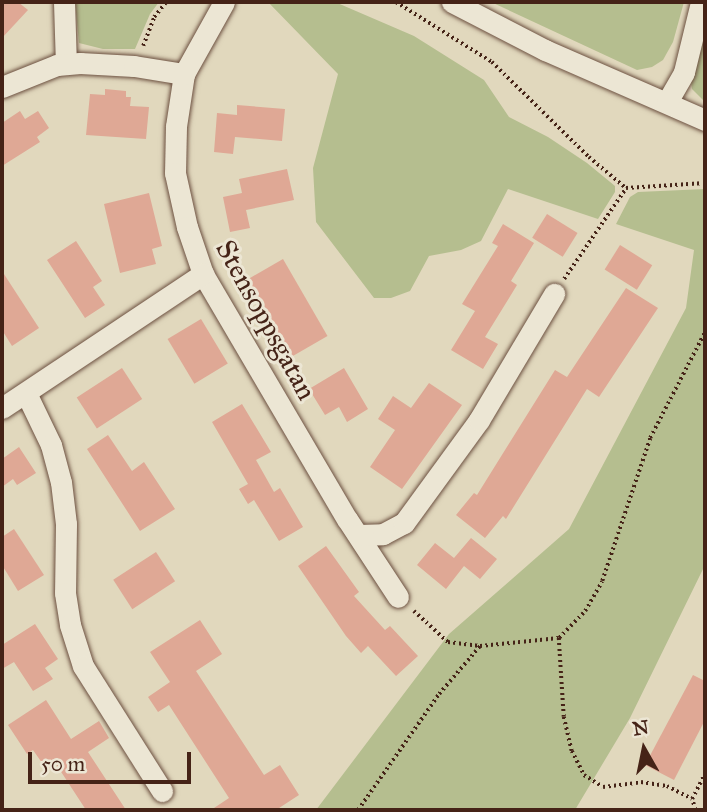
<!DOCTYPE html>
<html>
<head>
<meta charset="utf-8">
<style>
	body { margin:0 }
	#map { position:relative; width:707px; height:812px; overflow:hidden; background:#e1d8bd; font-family:"IM FELL Great Primer",serif }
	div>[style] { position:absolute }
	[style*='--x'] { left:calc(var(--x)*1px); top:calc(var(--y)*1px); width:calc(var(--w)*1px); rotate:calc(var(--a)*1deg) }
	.green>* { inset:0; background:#b5be8f }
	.building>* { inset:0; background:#dfa895; transform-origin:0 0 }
	.path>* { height:3.5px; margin-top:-1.75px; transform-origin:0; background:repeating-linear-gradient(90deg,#452317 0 2px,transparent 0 5.5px) }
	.roads { filter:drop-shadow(0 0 2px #6c5040) drop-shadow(0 0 2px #6c5040) }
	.minor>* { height:21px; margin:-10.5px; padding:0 10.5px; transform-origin:10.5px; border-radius:10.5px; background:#ece6d4 }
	span { translate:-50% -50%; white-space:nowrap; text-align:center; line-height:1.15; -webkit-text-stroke:6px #ece6d4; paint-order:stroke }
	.street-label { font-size:28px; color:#452317 }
	.frame { position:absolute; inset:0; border:4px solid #452317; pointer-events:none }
	.north { position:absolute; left:609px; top:714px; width:70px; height:70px; -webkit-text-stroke:5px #ece6d4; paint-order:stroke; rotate:351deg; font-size:19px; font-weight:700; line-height:28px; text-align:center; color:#452317 }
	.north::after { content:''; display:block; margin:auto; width:24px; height:32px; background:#452317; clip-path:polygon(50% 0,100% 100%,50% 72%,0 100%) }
	.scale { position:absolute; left:28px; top:752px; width:163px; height:32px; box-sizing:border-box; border:4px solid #452317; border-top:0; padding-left:9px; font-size:21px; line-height:24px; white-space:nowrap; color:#452317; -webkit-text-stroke:5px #ece6d4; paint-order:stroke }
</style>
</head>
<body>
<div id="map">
	<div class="green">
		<div style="clip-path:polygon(75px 2px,159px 2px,150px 14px,135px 49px,103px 49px,79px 43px)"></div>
		<div style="clip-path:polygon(268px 2px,335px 2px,414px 36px,484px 80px,509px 117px,548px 137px,587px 163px,615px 186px,615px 192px,598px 219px,508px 189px,481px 241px,461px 250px,429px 256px,410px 291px,391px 298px,374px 298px,316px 222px,313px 168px,338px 74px)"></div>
		<div style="clip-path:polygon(491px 2px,684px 2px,673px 42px,663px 60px,652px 67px,637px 70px)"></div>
		<div style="clip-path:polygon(705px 23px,705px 102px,692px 89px,690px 75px)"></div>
		<div style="clip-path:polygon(705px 189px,705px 565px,630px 718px,575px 810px,316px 810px,449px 634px,569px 529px,686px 308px,694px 250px,616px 224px,630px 197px,638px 192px)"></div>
	</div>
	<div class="building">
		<div style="clip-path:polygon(2px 2px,18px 2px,28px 10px,2px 38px)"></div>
		<div style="clip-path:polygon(105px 89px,126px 91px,126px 97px,131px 97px,130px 106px,149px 107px,146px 139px,86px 135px,90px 94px,105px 95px)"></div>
		<div style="clip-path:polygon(237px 105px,285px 109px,282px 141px,235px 137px,233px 154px,214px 152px,217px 113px,237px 115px)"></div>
		<div style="clip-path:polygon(20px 111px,25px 119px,38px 111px,49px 128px,37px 137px,40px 142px,2px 166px,2px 123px)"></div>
		<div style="clip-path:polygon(287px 169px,294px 200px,246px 210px,250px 228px,230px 232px,223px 197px,242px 193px,239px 179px)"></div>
		<div style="clip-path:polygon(149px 193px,162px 246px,152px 249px,156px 264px,120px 273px,104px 204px)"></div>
		<div style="left:547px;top:214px;width:36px;height:28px;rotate:32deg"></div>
		<div style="clip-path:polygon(503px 224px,534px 243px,511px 281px,517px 285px,485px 337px,498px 344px,483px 369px,451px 350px,475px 311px,462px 304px,498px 246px,492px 243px)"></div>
		<div style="clip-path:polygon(76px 241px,102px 281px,93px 287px,105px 305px,85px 318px,47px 260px)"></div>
		<div style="left:620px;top:245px;width:38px;height:29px;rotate:32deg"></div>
		<div style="left:283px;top:259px;width:89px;height:42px;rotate:60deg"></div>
		<div style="clip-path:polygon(2px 271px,39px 328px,12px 346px,2px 330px)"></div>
		<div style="clip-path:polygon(626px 288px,658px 308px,599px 397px,587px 389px,506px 519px,503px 516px,485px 538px,456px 515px,474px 493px,477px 495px,555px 370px,567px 377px)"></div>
		<div style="left:201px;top:319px;width:52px;height:39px;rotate:59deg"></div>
		<div style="left:122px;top:368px;width:37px;height:54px;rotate:57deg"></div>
		<div style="clip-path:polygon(344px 368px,368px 409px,347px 422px,339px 407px,325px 415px,309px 389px)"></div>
		<div style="clip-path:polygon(429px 383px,462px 405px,402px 489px,370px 467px,395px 430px,378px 419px,393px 396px,411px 408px)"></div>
		<div style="clip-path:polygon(242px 404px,271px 452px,256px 460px,274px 492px,280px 488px,303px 527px,279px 541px,254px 500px,248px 504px,239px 489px,248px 484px,212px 422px)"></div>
		<div style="clip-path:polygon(108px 435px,132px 471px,144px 462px,175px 509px,140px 531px,87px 449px)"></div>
		<div style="clip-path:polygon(19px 447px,36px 473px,17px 485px,13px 479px,2px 487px,2px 459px)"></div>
		<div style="clip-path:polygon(14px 529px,44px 575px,18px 591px,2px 565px,2px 537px)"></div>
		<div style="clip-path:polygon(471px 538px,497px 559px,480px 579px,464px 566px,446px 589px,417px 565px,435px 543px,454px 558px)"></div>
		<div style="clip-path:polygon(326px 546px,359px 592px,354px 596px,385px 630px,390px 626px,418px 656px,396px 676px,368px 646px,361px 653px,346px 636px,298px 566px)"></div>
		<div style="left:156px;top:552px;width:35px;height:51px;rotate:57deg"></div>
		<div style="clip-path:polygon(200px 620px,222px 654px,196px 671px,264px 775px,280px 765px,299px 795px,276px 810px,211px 810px,229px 798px,169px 705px,158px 712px,148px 697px,170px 682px,150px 652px)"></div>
		<div style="clip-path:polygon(35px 624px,58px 659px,45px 668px,53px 679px,33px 691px,14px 662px,2px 669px,2px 645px)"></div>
		<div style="clip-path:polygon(693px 675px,705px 681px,705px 720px,674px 780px,645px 765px)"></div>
		<div style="clip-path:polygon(46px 700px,71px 739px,99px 721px,109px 738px,88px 752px,126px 810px,86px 810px,56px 764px,47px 770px,33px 750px,27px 754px,8px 725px)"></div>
	</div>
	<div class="path">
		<div style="--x:396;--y:2;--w:113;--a:32"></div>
		<div style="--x:492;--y:62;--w:136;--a:44.4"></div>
		<div style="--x:589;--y:157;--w:48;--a:40"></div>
		<div style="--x:626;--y:188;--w:79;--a:-3.6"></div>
		<div style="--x:143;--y:46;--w:31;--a:-69"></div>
		<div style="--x:154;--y:17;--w:19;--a:-51"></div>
		<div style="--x:564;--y:279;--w:110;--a:-55.7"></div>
		<div style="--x:414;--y:611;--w:46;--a:42.4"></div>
		<div style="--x:448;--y:642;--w:32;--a:7"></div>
		<div style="--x:480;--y:646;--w:79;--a:-5.8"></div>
		<div style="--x:559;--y:638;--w:79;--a:86.4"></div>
		<div style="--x:564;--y:717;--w:35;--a:77"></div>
		<div style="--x:572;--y:751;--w:27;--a:63"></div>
		<div style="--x:584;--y:775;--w:22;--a:32"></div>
		<div style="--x:603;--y:787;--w:38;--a:-7"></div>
		<div style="--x:641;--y:782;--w:26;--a:9"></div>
		<div style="--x:667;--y:786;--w:28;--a:27"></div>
		<div style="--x:559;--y:638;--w:37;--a:-46"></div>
		<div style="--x:585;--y:611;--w:34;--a:-60"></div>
		<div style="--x:602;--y:581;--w:151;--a:-71.4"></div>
		<div style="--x:650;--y:438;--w:119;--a:-62.6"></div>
		<div style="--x:358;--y:810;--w:141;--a:-55.1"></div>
		<div style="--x:439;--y:694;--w:63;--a:-49.5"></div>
		<div style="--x:695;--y:810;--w:11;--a:-105"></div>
		<div style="--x:692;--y:799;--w:29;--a:-63"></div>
	</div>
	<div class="roads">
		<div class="minor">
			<div style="--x:64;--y:2;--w:62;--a:88.2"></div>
			<div style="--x:452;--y:2;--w:105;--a:27.3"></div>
			<div style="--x:545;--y:50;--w:175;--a:23.6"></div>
			<div style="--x:184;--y:74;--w:53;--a:98.7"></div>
			<div style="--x:176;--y:126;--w:47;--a:91.2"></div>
			<div style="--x:175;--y:173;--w:55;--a:77.5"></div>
			<div style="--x:187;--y:227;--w:50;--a:71.2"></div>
			<div style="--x:203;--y:274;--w:284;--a:59.6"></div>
			<div style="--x:347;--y:519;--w:93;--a:56.8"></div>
			<div style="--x:2;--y:87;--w:59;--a:-21.8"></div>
			<div style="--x:57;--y:65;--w:23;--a:-5"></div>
			<div style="--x:80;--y:63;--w:54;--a:3.2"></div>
			<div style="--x:134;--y:66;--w:51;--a:9.1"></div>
			<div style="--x:184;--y:74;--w:82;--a:-60.9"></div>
			<div style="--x:667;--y:102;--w:34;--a:-60"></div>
			<div style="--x:684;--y:72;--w:72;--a:-76.3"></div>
			<div style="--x:26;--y:393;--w:58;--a:64.3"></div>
			<div style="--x:51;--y:445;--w:38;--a:75"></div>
			<div style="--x:61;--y:482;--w:42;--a:83.2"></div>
			<div style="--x:66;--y:524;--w:69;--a:90.8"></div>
			<div style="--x:65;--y:593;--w:32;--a:81"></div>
			<div style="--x:70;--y:625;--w:43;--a:72.4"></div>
			<div style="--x:83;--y:666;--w:148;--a:57.7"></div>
			<div style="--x:2;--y:408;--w:242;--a:-33.7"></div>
			<div style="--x:359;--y:535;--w:24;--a:-2"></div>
			<div style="--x:383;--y:534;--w:24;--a:-28"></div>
			<div style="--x:404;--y:523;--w:127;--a:-53.9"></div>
			<div style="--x:479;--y:420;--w:147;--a:-59.2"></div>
		</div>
	</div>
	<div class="street-label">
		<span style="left:266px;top:320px;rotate:61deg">Stensoppsgatan</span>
	</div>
	<div class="frame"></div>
	<div class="north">N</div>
	<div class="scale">50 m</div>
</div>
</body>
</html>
